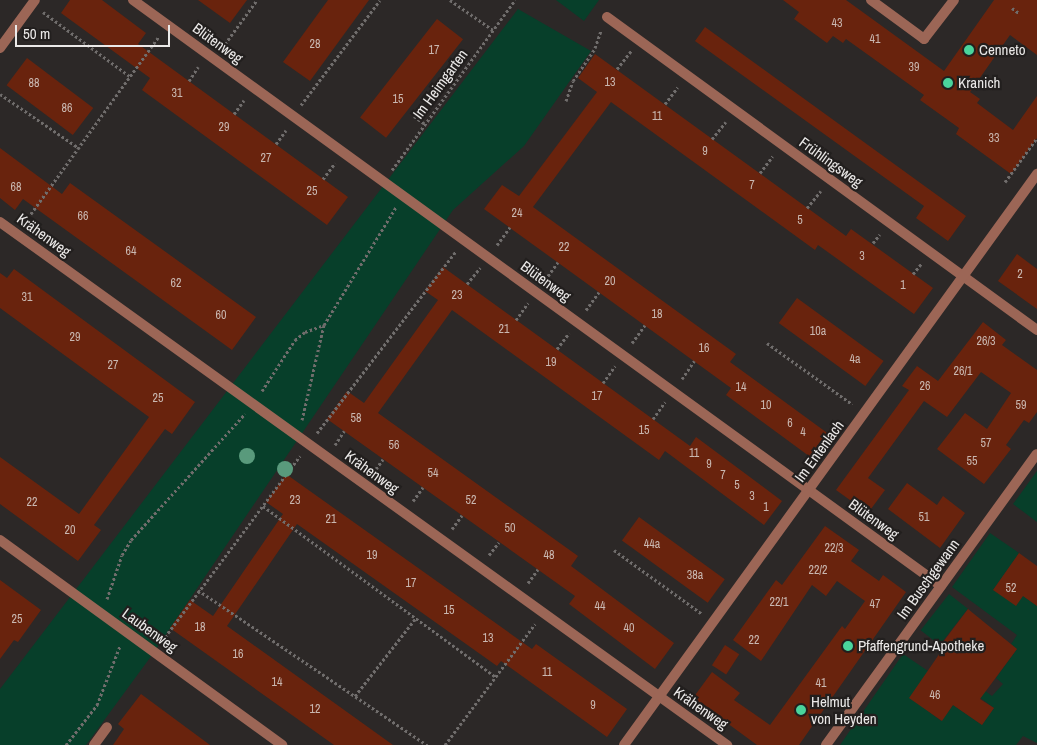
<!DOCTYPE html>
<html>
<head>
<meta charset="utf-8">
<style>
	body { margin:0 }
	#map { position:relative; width:1037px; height:745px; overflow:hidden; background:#2c2827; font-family:"Archivo Narrow",sans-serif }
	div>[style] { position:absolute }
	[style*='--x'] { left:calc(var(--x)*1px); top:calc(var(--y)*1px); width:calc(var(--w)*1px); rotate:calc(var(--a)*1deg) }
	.green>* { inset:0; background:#073f2a; transform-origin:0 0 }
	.building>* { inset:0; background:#69230d; transform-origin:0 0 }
	.path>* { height:3px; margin-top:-1.5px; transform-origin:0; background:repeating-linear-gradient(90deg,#706d6c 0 2.5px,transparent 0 5px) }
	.lane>* { height:10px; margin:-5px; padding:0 5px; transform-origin:5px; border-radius:5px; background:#9c6656 }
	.street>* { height:10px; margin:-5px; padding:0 5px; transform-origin:5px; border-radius:5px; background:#9c6656 }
	.trees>* { width:16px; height:16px; margin:-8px; border-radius:50%; background:#599a7c }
	.dots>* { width:14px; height:14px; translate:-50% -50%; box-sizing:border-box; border:2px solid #221f1e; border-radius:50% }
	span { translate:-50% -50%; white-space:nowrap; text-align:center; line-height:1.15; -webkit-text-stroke:4.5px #221f1e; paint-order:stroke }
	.number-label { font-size:12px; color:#cab8b1 }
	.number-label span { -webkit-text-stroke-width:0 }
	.street-label { font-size:15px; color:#ebe9e8 }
	.poi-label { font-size:15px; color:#ebe9e8 }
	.left { translate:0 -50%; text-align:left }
	.scale { position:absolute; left:15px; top:25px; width:155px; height:22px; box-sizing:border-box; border:2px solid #ebe9e8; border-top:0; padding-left:6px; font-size:15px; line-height:18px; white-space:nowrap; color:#ebe9e8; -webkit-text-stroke:4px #221f1e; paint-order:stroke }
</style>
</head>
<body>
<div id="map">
	<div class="green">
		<div style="clip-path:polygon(556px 0,599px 0,584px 21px)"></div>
		<div style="clip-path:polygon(518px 9px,591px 51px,524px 146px,453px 210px,152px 655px,86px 745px,0 745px,0 689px)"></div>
		<div style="clip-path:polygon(1037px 471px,1037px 522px,1013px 504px)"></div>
		<div style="clip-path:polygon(990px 533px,1019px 553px,993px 590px,1023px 596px,1037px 606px,1037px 743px,1023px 736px,1016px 745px,840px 745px,903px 654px,928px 671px,919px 704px,941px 721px,953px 705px,982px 725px,994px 708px,955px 679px,960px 672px,992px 696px,1003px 684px,996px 678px,1017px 649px,1011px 644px,1017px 635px,952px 587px)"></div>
		<div style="left:949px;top:594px;width:24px;height:46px;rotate:38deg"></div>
	</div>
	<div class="building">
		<div style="clip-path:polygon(70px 0,102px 0,146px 33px,138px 44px,348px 197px,327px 225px,142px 90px,150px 78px,61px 13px)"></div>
		<div style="clip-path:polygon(198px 0,247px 0,230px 23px)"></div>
		<div style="clip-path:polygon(328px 0,369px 0,310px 81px,283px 62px)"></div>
		<div style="clip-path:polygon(783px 0,846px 0,944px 71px,994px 0,1037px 0,1037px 55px,1010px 35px,970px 92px,980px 99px,977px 103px,1013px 130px,1037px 96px,1037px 138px,1011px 174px,956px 134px,959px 128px,920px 100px,924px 95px,846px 39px,843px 43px,833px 36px,827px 43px,794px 19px,799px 12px)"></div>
		<div style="left:437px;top:19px;width:33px;height:125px;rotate:38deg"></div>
		<div style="clip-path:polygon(705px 27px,966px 216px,948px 241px,916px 218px,924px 206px,695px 41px)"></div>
		<div style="clip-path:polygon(595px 54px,846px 236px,851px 229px,933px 288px,914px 314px,818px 245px,815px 250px,611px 102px,533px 207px,736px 354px,730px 362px,830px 435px,813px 459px,726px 395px,731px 388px,484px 209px,502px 185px,519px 196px,597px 92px,578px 78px)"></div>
		<div style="left:27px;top:58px;width:83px;height:34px;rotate:37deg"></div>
		<div style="clip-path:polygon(0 148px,62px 194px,70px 183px,256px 317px,232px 350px,23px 199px,15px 210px,0 198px)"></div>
		<div style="clip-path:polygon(1017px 254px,1037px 269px,1037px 309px,998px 281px)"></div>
		<div style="clip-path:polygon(443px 267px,690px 446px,696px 437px,782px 501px,764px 525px,665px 451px,659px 460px,452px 310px,378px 413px,578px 556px,571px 566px,674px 643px,655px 669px,569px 604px,575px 596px,327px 419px,347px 391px,364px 403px,438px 300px,425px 291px)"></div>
		<div style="clip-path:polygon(14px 269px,195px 402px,172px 434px,165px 429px,94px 525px,101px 530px,78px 561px,0 504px,0 457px,79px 514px,149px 417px,0 308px,0 273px,7px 278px)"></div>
		<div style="left:797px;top:298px;width:107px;height:31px;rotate:36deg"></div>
		<div style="clip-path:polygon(983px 322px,1006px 340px,1002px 345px,1037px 370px,1037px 412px,1029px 423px,1024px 420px,1006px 445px,1011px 449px,984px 484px,937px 449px,965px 413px,987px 429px,1011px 393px,981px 372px,947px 417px,924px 401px,868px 478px,885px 490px,868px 513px,836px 490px,909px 390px,902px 386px,917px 366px,938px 381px)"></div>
		<div style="clip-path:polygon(286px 474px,532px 649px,536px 644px,627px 709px,607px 737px,501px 661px,497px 666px,297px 524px,227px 626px,393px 745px,334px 745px,170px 628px,190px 600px,213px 616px,283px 514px,266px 502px)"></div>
		<div style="clip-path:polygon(907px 483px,937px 505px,943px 496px,965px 513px,940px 548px,888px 509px)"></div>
		<div style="left:639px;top:517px;width:106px;height:29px;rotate:36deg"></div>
		<div style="clip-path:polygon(825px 526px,859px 550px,851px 561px,879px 581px,883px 575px,906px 592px,799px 745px,757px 745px,693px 698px,712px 672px,740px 693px,734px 700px,770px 725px,842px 626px,845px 629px,865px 601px,837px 581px,826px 596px,812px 585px,761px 661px,733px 640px,776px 580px,782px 585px)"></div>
		<div style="clip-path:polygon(1019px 553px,1037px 566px,1037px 606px,1023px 596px,1016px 606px,993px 590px)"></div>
		<div style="clip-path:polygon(0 580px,41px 610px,18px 642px,14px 640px,0 659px)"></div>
		<div style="clip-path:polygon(968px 609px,1017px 649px,980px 699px,994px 708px,982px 725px,953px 705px,942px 721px,909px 698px,940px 653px,937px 650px)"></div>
		<div style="left:725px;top:645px;width:17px;height:24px;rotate:33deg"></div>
		<div style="clip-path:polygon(141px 694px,210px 745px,113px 745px,124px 729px,118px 724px)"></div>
	</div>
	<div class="path">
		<div style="--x:450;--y:0;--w:52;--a:34.9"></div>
		<div style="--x:1012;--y:8;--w:9;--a:36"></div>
		<div style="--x:43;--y:12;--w:109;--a:36.5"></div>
		<div style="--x:222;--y:48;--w:59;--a:-53.9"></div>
		<div style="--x:617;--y:69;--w:23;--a:-52"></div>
		<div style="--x:189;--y:81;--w:17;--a:-57"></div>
		<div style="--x:0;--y:94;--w:96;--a:34.4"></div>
		<div style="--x:566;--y:101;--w:21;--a:-71"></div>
		<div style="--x:573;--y:81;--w:40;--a:-56"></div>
		<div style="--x:595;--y:48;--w:18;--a:-71"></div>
		<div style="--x:665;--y:104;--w:21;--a:-53"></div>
		<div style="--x:301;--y:105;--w:131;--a:-53"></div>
		<div style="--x:234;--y:114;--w:17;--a:-54"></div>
		<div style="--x:414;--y:116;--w:14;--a:36"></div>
		<div style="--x:712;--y:139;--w:22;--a:-51"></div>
		<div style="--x:276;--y:144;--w:17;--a:-54"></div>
		<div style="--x:392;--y:170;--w:210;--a:-54.1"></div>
		<div style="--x:760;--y:173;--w:21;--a:-53"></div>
		<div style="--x:323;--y:179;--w:20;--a:-53"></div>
		<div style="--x:1005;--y:182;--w:54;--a:-54"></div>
		<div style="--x:807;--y:208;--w:22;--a:-51"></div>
		<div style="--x:25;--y:222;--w:229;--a:-54.2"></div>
		<div style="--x:873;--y:243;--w:11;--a:-52"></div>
		<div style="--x:497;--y:245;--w:22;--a:-54"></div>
		<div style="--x:913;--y:274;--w:13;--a:-51"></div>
		<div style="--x:545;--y:280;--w:22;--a:-54"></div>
		<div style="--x:467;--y:284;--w:21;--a:-51"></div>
		<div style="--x:586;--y:310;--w:22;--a:-54"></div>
		<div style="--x:516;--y:320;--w:21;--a:-55"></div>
		<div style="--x:632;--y:343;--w:22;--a:-54"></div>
		<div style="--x:767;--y:343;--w:105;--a:35.7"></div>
		<div style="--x:557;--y:349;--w:20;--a:-53"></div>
		<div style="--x:682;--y:379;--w:22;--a:-56"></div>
		<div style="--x:603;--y:383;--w:21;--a:-55"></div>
		<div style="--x:262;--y:391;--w:61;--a:-57.1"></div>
		<div style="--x:295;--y:340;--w:13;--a:-39"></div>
		<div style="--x:305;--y:332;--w:20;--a:-20"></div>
		<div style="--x:653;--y:419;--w:21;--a:-55"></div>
		<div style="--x:302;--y:420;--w:98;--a:-77"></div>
		<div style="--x:324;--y:325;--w:138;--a:-58.6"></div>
		<div style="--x:317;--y:433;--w:229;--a:-52.6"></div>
		<div style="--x:335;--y:445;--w:17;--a:-57"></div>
		<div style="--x:373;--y:473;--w:17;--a:-54"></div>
		<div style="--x:413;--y:501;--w:17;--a:-54"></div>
		<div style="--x:263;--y:506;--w:289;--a:36.3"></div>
		<div style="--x:452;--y:529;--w:17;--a:-54"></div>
		<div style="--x:614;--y:550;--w:109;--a:36"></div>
		<div style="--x:489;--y:555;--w:16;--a:-52"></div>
		<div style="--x:528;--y:583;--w:17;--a:-54"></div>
		<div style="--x:198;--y:590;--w:277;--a:34.1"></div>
		<div style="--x:107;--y:599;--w:46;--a:-71.2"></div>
		<div style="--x:122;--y:555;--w:17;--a:-59"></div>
		<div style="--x:131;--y:540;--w:170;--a:-47.9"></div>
		<div style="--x:162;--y:641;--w:231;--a:-53.3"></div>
		<div style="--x:355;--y:696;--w:99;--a:-52"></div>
		<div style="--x:66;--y:745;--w:51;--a:-52.2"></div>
		<div style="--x:97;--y:705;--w:63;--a:-68.7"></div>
		<div style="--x:445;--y:745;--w:151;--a:-53.4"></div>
	</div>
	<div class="lane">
		<div style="--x:94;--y:745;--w:22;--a:-54"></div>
	</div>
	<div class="street">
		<div style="--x:133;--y:0;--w:998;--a:35.95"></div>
		<div style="--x:871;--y:0;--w:66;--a:36.3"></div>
		<div style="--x:924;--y:39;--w:49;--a:-52.4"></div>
		<div style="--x:607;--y:17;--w:532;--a:36.05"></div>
		<div style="--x:0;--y:48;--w:59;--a:-53.9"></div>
		<div style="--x:0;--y:222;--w:896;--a:35.73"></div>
		<div style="--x:0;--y:540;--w:349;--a:36"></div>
		<div style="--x:624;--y:745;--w:705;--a:-54.12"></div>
		<div style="--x:826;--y:745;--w:359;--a:-54.1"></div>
	</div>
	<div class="trees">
		<div style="left:247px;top:456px"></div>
		<div style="left:285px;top:469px"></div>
	</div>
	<div class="dots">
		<div style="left:969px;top:50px;background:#4ad49c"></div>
		<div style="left:948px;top:83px;background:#4ad49c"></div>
		<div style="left:848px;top:646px;background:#4ad49c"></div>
		<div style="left:801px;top:710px;background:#4ad49c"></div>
	</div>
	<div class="number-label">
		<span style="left:837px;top:24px">43</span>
		<span style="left:875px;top:40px">41</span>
		<span style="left:315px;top:45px">28</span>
		<span style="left:434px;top:51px">17</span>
		<span style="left:914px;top:68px">39</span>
		<span style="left:610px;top:83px">13</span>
		<span style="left:34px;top:84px">88</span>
		<span style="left:177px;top:94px">31</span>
		<span style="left:398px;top:100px">15</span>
		<span style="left:67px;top:109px">86</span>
		<span style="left:657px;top:117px">11</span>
		<span style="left:224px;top:128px">29</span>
		<span style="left:994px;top:139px">33</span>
		<span style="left:705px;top:152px">9</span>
		<span style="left:266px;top:159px">27</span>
		<span style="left:752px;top:186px">7</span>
		<span style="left:16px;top:188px">68</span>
		<span style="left:312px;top:192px">25</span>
		<span style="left:517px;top:214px">24</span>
		<span style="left:83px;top:217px">66</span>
		<span style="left:800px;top:221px">5</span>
		<span style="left:564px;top:248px">22</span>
		<span style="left:131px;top:252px">64</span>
		<span style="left:862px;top:257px">3</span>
		<span style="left:1020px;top:275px">2</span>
		<span style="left:610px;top:282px">20</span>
		<span style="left:176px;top:284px">62</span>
		<span style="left:903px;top:286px">1</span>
		<span style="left:457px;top:296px">23</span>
		<span style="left:27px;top:298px">31</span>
		<span style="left:657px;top:315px">18</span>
		<span style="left:221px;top:316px">60</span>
		<span style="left:504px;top:330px">21</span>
		<span style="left:818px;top:332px">10a</span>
		<span style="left:75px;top:338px">29</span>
		<span style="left:986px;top:342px">26/3</span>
		<span style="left:704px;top:349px">16</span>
		<span style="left:855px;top:360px">4a</span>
		<span style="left:551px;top:363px">19</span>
		<span style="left:113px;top:366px">27</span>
		<span style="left:963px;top:372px">26/1</span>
		<span style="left:925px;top:387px">26</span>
		<span style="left:741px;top:388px">14</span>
		<span style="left:597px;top:397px">17</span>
		<span style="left:158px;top:399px">25</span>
		<span style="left:766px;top:406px">10</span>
		<span style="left:1021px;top:406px">59</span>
		<span style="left:356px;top:419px">58</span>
		<span style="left:790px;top:424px">6</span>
		<span style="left:644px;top:431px">15</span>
		<span style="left:803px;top:433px">4</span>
		<span style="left:986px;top:444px">57</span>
		<span style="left:394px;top:446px">56</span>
		<span style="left:694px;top:454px">11</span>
		<span style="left:972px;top:462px">55</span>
		<span style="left:709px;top:465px">9</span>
		<span style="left:433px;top:474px">54</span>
		<span style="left:723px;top:476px">7</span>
		<span style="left:737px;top:486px">5</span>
		<span style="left:752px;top:497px">3</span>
		<span style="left:295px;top:501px">23</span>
		<span style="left:471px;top:501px">52</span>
		<span style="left:32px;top:503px">22</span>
		<span style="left:766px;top:508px">1</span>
		<span style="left:924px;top:518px">51</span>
		<span style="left:331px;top:520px">21</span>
		<span style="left:510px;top:529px">50</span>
		<span style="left:70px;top:531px">20</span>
		<span style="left:652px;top:545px">44a</span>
		<span style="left:834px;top:549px">22/3</span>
		<span style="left:372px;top:556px">19</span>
		<span style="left:549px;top:556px">48</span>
		<span style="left:818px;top:571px">22/2</span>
		<span style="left:695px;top:576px">38a</span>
		<span style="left:411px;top:584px">17</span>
		<span style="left:1011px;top:589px">52</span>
		<span style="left:779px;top:603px">22/1</span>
		<span style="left:875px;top:605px">47</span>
		<span style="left:600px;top:607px">44</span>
		<span style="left:449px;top:611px">15</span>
		<span style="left:17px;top:620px">25</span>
		<span style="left:200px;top:628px">18</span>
		<span style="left:629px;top:629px">40</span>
		<span style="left:488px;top:639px">13</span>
		<span style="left:754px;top:641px">22</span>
		<span style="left:238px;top:655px">16</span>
		<span style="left:547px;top:673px">11</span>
		<span style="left:277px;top:683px">14</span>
		<span style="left:821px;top:684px">41</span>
		<span style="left:935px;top:696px">46</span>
		<span style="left:593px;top:706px">9</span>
		<span style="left:315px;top:710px">12</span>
	</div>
	<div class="street-label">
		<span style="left:218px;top:43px;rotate:36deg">Blütenweg</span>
		<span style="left:440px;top:84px;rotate:-54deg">Im Heimgarten</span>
		<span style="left:831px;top:162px;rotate:36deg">Frühlingsweg</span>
		<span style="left:44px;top:235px;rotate:36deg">Krähenweg</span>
		<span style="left:546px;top:281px;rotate:36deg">Blütenweg</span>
		<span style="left:819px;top:451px;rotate:-54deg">Im Entenlach</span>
		<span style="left:372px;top:472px;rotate:36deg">Krähenweg</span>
		<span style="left:874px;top:519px;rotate:36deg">Blütenweg</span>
		<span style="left:928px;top:579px;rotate:-54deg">Im Buschgewann</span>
		<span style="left:150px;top:630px;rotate:36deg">Laubenweg</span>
		<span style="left:701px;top:708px;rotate:35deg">Krähenweg</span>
	</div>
	<div class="poi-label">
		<span class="left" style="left:979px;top:50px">Cenneto</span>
		<span class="left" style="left:958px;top:83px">Kranich</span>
		<span class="left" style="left:858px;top:646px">Pfaffengrund-Apotheke</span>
		<span class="left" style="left:811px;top:710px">Helmut<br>von Heyden</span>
	</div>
	<div class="scale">50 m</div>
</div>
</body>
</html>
